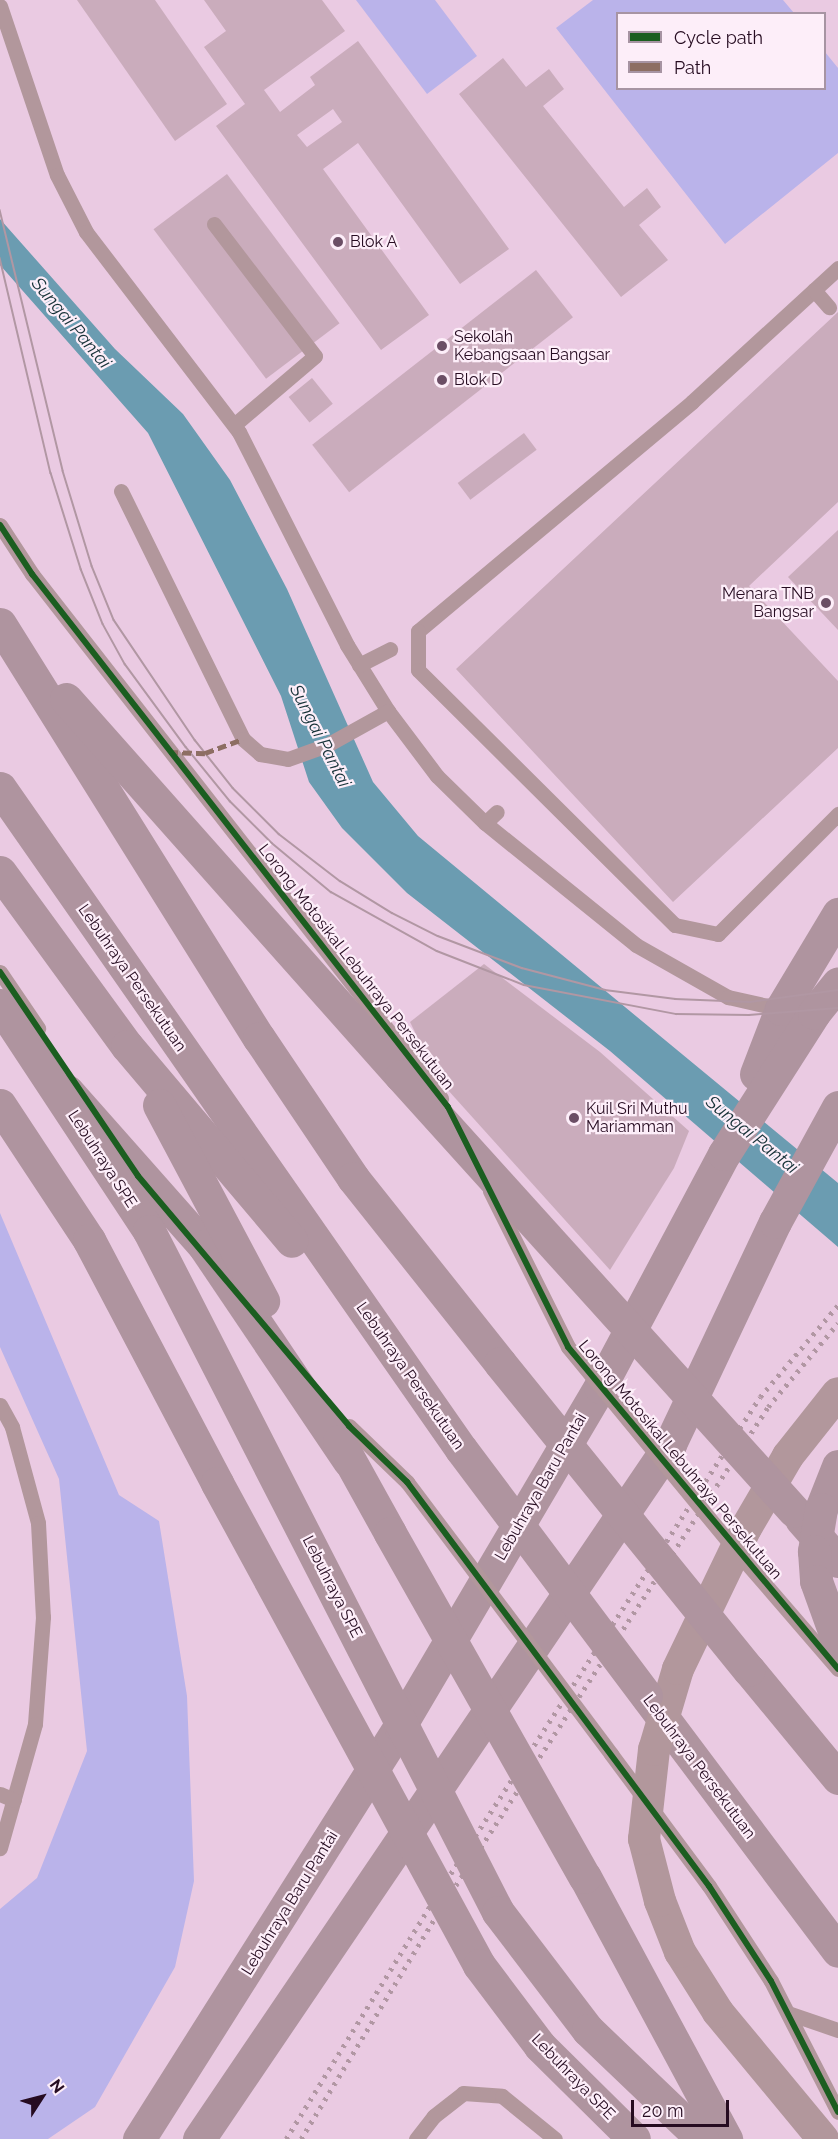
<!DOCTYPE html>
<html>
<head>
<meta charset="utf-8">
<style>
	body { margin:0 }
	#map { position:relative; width:838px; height:2139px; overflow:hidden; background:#eacae2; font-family:Raleway,sans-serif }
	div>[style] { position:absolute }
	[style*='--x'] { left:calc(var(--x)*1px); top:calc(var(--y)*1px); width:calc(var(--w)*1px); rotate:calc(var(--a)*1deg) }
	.green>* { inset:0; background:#bab3ea }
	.water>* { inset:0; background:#6b9cb1 }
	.building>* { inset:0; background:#caacbc; transform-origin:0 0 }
	.lane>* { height:15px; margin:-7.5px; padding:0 7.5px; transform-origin:7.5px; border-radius:7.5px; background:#b2979c }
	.highway>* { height:33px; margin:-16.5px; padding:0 16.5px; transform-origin:16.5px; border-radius:16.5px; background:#af949f }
	.tram>* { height:1.5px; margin:-0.75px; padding:0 0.75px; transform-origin:0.75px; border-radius:0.75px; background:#b197a3 }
	.rail>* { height:4.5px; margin-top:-2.25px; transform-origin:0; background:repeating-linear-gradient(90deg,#b197a3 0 3px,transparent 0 9px) }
	.lane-bridge>* { height:15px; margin:-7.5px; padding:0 7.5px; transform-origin:7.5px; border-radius:7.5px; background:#b2979c }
	.street-bridge>* { height:32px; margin:-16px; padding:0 16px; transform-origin:16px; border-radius:16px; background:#b2979c }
	.highway-bridge>* { height:33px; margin:-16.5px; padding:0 16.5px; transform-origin:16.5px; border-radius:16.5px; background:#af949f }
	.quiet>* { height:4.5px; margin-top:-2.25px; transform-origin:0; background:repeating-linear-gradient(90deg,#8d6e63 0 9px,transparent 0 13.5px) }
	.cycleway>* { height:6px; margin:-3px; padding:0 3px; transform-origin:3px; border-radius:3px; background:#1b5e20 }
	.dots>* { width:16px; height:16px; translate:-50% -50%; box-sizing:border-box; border:3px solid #fdeef9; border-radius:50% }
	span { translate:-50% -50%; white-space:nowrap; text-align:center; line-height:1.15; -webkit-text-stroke:4.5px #fdeef9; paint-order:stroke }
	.poi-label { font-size:16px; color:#260c21 }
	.left { translate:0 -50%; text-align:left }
	.right { translate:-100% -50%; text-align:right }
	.street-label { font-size:16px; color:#260c21 }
	.water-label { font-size:18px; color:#163137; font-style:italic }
	.legend { position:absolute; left:616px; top:12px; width:210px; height:78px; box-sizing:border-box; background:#fdeef9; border:2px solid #a794a3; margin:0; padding:8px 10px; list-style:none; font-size:18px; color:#260c21 }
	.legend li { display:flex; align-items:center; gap:12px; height:30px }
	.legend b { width:30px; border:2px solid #a794a3 }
	.north { position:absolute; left:12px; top:2067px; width:60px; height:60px; -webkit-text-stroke:4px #fdeef9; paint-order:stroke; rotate:54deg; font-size:16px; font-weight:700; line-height:24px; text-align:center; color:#260c21 }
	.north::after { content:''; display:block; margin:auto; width:21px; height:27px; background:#260c21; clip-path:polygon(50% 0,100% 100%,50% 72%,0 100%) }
	.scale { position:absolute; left:631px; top:2100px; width:98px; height:27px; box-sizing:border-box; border:3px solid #260c21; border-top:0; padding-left:8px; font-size:18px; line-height:21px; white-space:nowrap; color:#260c21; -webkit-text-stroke:4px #fdeef9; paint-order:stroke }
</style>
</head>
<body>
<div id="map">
	<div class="green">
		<div style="clip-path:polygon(356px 0,435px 0,477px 56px,427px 94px)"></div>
		<div style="clip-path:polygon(593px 0,783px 0,794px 13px,618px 14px,618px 88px,824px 88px,825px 52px,838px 68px,838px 153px,725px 244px,556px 28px)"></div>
		<div style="clip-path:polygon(0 1213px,119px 1495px,159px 1521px,187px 1696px,194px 1881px,175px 1967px,95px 2107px,48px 2139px,0 2139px,0 1909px,37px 1878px,87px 1751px,59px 1479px,0 1347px)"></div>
	</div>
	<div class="water">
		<div style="clip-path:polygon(0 219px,115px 349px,183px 414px,230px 480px,287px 589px,373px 782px,418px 836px,838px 1183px,838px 1247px,610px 1051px,407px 893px,342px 828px,309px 782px,281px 696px,148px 433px,0 265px)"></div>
	</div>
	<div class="building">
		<div style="clip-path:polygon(77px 0,155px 0,227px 104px,175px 141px)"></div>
		<div style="clip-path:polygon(evenodd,204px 0,322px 0,345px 31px,264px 90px,280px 112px,315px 85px,310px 77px,358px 41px,509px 249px,460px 284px,358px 143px,323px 169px,429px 315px,381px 350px,216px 126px,245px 104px,204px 47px,226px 31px,204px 0,333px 109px,342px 122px,307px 147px,297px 135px,333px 109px)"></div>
		<div style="clip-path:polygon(503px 58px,526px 87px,549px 69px,564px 89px,543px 106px,624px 207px,647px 188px,661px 207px,639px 225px,668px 260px,621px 297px,459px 94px)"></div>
		<div style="left:227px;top:174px;width:187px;height:92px;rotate:53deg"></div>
		<div style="left:536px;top:270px;width:60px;height:284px;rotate:52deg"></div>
		<div style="clip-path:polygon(838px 312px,838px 502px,749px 586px,838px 681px,838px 748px,673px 902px,456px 669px)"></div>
		<div style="left:312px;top:378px;width:33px;height:30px;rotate:51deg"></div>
		<div style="left:524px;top:433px;width:21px;height:83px;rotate:53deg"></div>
		<div style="clip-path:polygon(838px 530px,838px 630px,788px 577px)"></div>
		<div style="clip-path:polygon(484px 964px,600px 1052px,689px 1131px,674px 1168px,610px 1270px,438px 1079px,410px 1022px)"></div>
	</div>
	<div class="lane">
		<div style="--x:0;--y:6;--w:178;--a:71.4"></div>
		<div style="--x:57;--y:175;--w:64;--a:63"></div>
		<div style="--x:86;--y:232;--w:252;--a:52.6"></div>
		<div style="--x:239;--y:432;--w:239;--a:63.1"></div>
		<div style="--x:347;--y:645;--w:78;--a:58.2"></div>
		<div style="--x:388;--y:711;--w:81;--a:53"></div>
		<div style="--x:437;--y:776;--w:67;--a:44.4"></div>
		<div style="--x:485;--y:823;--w:194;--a:38.9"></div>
		<div style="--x:636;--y:945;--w:106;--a:29.5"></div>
		<div style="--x:728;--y:997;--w:54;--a:12.8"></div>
		<div style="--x:214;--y:224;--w:166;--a:52.6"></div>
		<div style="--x:315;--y:356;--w:106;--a:139.6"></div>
		<div style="--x:838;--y:268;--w:198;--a:137.5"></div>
		<div style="--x:692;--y:402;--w:357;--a:140.1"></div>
		<div style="--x:418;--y:631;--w:39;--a:90"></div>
		<div style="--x:418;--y:670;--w:362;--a:44.8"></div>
		<div style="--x:675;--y:925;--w:44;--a:11.8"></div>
		<div style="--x:718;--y:934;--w:170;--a:-45"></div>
		<div style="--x:814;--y:290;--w:23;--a:49"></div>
		<div style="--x:121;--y:491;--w:276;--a:63.8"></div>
		<div style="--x:243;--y:739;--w:23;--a:41"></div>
		<div style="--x:260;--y:754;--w:28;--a:10"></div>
		<div style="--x:288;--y:759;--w:41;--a:-19.7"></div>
		<div style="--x:327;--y:745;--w:70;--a:-29.1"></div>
		<div style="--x:0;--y:525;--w:59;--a:56.9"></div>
		<div style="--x:32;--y:574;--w:665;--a:52.03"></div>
		<div style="--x:359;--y:665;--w:35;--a:-27"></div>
		<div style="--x:485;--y:823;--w:16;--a:-43"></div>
		<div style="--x:0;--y:972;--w:68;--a:55.8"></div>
		<div style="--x:490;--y:1191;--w:174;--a:63.4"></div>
		<div style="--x:0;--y:1405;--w:25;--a:61"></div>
		<div style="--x:12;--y:1427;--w:99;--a:74.8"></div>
		<div style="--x:38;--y:1523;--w:94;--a:87"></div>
		<div style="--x:43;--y:1617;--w:107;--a:94.3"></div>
		<div style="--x:35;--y:1724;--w:129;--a:105.8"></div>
		<div style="--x:349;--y:1426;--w:81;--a:44"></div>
		<div style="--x:744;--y:1560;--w:144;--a:49.2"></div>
		<div style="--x:611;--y:1754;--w:164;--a:53.4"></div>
		<div style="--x:709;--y:1886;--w:113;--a:56.9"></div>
		<div style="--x:771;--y:1981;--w:147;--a:62.9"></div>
		<div style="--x:0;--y:1794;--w:15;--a:23"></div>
		<div style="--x:788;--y:2013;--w:53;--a:18.8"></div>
		<div style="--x:416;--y:2139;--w:29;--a:-52"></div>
		<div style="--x:434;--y:2116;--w:37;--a:-38"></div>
		<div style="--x:463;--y:2093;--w:39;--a:4"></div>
		<div style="--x:502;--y:2096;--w:68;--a:39.1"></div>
	</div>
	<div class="highway">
		<div style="--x:0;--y:624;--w:488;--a:58"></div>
		<div style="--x:259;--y:1038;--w:169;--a:56.1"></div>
		<div style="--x:353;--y:1178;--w:236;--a:51.5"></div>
		<div style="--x:66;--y:699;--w:504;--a:48.38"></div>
		<div style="--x:0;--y:788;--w:806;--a:55.11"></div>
		<div style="--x:0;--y:872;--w:215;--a:53.9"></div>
		<div style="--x:127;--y:1046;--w:255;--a:49.8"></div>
		<div style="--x:756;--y:1074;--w:70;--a:-69"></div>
		<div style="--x:781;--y:1009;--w:111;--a:-59"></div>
		<div style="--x:67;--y:1091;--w:207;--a:48.5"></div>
		<div style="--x:204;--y:1246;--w:259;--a:56"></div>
		<div style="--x:0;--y:1105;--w:162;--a:56.6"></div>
		<div style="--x:89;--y:1240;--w:275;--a:62.2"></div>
		<div style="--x:159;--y:1105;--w:222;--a:62"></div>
		<div style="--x:339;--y:1441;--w:105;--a:61"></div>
		<div style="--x:801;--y:1519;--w:56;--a:48.6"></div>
		<div style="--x:749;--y:1670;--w:140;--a:50.5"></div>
		<div style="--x:648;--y:1698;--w:316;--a:53.1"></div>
		<div style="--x:585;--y:1877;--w:298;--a:61.7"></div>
		<div style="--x:139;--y:2139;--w:489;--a:-57.7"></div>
		<div style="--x:400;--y:1726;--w:394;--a:-59.5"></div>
		<div style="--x:600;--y:1387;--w:264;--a:-62"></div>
		<div style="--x:724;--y:1154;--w:167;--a:-57.4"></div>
		<div style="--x:814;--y:1013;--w:38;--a:-51"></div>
		<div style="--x:199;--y:2139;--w:840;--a:-55.87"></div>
		<div style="--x:670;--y:1444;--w:246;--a:-64.7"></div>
		<div style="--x:775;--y:1222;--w:131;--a:-61.3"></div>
	</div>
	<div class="tram">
		<div style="--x:0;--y:210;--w:268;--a:76.4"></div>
		<div style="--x:63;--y:471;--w:99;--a:73"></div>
		<div style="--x:92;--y:566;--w:58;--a:67.8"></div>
		<div style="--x:114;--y:620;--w:145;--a:56"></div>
		<div style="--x:195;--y:740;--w:61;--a:51.6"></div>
		<div style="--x:233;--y:788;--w:65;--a:45"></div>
		<div style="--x:279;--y:834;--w:77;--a:37.6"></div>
		<div style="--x:340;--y:881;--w:61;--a:31.6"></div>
		<div style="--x:392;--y:913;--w:51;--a:26.6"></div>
		<div style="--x:438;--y:936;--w:90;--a:20.9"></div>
		<div style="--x:522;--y:968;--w:86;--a:14.8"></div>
		<div style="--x:605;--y:990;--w:71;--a:7.3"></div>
		<div style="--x:675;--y:999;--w:75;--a:2.3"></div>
		<div style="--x:750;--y:1002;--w:89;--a:-7.8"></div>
		<div style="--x:0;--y:258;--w:221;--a:76.7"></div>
		<div style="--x:51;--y:473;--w:101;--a:72.6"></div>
		<div style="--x:81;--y:569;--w:59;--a:68.2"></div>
		<div style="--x:103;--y:624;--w:46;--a:61.2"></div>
		<div style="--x:125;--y:664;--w:103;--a:53.7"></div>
		<div style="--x:186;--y:747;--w:70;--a:50.8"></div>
		<div style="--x:230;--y:801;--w:59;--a:45"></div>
		<div style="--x:272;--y:843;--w:77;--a:39.7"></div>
		<div style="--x:331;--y:892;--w:121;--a:29.1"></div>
		<div style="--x:437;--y:951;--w:93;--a:21.3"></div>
		<div style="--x:524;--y:985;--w:155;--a:10.8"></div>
		<div style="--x:676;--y:1014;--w:73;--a:0.8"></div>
		<div style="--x:749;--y:1015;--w:89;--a:-4.5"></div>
	</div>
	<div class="rail">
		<div style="--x:286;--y:2139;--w:276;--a:-58.3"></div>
		<div style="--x:431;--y:1904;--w:604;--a:-57.02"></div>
		<div style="--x:760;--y:1397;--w:121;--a:-49.7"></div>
		<div style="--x:301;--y:2139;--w:270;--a:-58.8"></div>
		<div style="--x:441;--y:1908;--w:598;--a:-56.87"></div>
		<div style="--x:768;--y:1407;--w:109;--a:-50.2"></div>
	</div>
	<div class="lane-bridge">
		<div style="--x:568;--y:1347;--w:267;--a:50.5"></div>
		<div style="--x:407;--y:1482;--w:340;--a:53.1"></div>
	</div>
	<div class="street-bridge">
		<div style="--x:823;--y:2139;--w:165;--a:-129.6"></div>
		<div style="--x:718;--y:2012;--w:71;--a:-122.3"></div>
		<div style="--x:680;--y:1952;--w:55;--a:-111.4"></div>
		<div style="--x:660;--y:1901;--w:64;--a:-104.5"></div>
		<div style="--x:644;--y:1839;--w:90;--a:-83.6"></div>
		<div style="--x:654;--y:1750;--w:84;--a:-73.5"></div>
		<div style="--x:678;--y:1669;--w:157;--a:-64.3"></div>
		<div style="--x:746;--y:1528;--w:83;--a:-59.7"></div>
		<div style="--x:788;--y:1456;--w:80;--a:-51.6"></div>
	</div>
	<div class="highway-bridge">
		<div style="--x:0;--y:1005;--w:271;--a:56.6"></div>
		<div style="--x:149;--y:1231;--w:765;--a:62.87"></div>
		<div style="--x:498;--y:1912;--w:148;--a:52.7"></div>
		<div style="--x:588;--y:2030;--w:158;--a:43.7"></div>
		<div style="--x:401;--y:1076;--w:586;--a:47.9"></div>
		<div style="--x:500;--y:1363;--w:395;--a:51"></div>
		<div style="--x:461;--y:1449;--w:308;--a:53.1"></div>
		<div style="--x:838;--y:1466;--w:46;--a:111.6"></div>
		<div style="--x:821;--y:1509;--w:43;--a:99.5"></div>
		<div style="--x:814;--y:1551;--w:30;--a:86"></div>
		<div style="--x:816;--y:1581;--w:65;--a:70.2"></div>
		<div style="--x:217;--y:1483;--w:549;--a:61.47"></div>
		<div style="--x:479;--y:1965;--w:101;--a:53"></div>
		<div style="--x:540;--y:2046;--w:132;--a:44.7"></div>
		<div style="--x:390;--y:1533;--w:395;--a:60.5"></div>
	</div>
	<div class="quiet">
		<div style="--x:169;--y:752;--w:36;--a:2"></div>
		<div style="--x:205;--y:753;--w:40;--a:-20.2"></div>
	</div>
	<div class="cycleway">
		<div style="--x:0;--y:525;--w:59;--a:56.9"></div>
		<div style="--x:32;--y:574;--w:676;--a:52.03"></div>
		<div style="--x:448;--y:1107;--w:268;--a:63.4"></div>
		<div style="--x:568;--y:1347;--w:420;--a:50"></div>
		<div style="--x:0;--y:972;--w:246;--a:55.9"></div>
		<div style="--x:138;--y:1176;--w:327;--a:49.8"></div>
		<div style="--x:349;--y:1426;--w:81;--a:44"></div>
		<div style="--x:407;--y:1482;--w:504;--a:53.22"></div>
		<div style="--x:709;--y:1886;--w:113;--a:56.9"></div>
		<div style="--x:771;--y:1981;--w:147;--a:62.9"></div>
	</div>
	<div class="dots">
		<div style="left:338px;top:242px;background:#6b4e65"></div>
		<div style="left:442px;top:346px;background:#6b4e65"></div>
		<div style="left:442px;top:380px;background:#6b4e65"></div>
		<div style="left:826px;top:603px;background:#6b4e65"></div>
		<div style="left:574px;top:1118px;background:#6b4e65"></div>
	</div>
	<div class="poi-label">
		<span class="left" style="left:350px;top:242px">Blok A</span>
		<span class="left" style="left:454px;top:346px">Sekolah<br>Kebangsaan Bangsar</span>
		<span class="left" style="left:454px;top:380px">Blok D</span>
		<span class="right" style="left:814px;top:603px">Menara TNB<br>Bangsar</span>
		<span class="left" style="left:586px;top:1118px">Kuil Sri Muthu<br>Mariamman</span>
	</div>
	<div class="street-label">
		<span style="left:356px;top:967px;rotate:52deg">Lorong Motosikal Lebuhraya Persekutuan</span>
		<span style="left:132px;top:978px;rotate:55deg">Lebuhraya Persekutuan</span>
		<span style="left:102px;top:1159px;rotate:57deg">Lebuhraya SPE</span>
		<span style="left:410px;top:1376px;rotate:55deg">Lebuhraya Persekutuan</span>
		<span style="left:680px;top:1460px;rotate:50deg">Lorong Motosikal Lebuhraya Persekutuan</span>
		<span style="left:541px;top:1487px;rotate:-60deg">Lebuhraya Baru Pantai</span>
		<span style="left:332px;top:1587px;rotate:63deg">Lebuhraya SPE</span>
		<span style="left:699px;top:1767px;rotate:53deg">Lebuhraya Persekutuan</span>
		<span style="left:290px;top:1903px;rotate:-58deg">Lebuhraya Baru Pantai</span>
		<span style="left:573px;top:2077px;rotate:46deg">Lebuhraya SPE</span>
	</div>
	<div class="water-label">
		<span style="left:71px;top:323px;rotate:50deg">Sungai Pantai</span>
		<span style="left:320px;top:736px;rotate:63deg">Sungai Pantai</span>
		<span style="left:752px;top:1135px;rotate:39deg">Sungai Pantai</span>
	</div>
	<ul class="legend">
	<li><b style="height:8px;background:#1b5e20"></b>Cycle path</li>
	<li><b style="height:8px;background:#8d6e63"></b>Path</li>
	</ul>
	<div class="north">N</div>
	<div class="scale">20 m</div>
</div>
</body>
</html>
